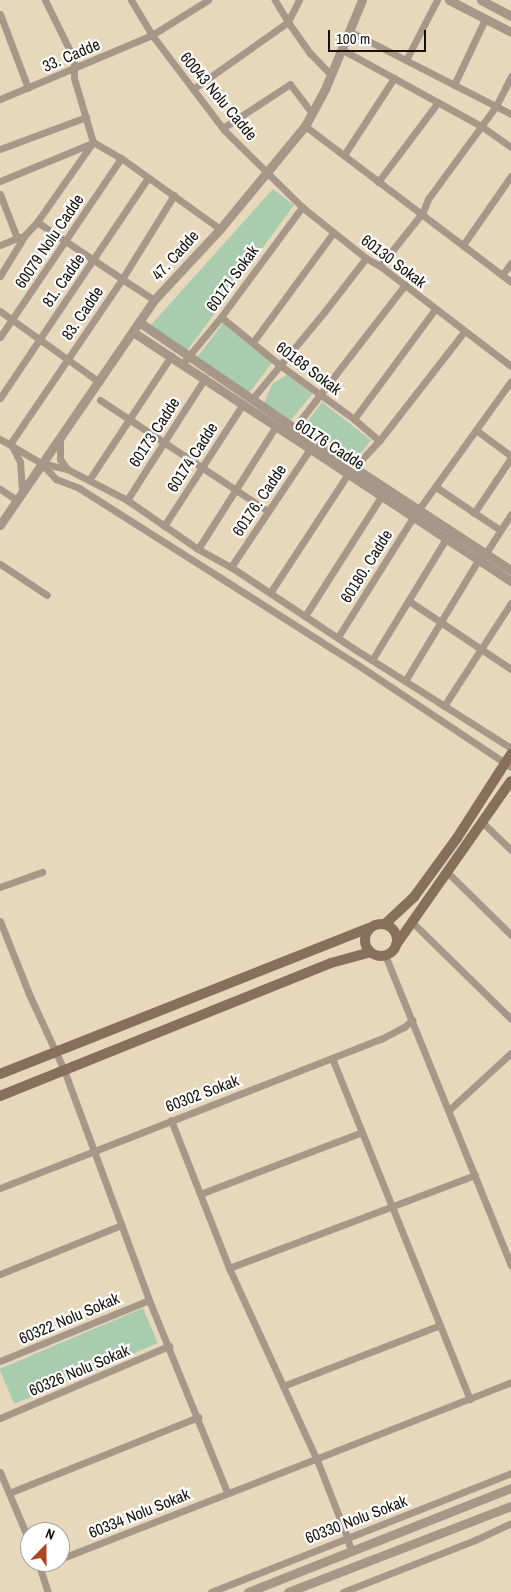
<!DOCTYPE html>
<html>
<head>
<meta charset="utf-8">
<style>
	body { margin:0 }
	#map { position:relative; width:511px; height:1592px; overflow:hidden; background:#f0e4cf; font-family:"Archivo Narrow",sans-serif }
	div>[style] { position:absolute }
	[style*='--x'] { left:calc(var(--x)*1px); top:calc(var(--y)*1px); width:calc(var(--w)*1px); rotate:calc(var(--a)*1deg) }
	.built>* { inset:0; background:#e7d7bb }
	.green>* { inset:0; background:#a9ccaf; transform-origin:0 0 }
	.minor>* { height:7px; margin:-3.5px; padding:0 3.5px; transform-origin:3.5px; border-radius:3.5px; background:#a69788 }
	.tertiary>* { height:9px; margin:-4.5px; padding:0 4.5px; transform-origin:4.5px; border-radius:4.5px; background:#a69788 }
	.secondary>* { height:10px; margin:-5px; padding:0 5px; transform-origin:5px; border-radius:5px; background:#86705c }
	.secondary>.ring { margin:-5px; padding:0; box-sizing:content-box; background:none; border:10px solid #86705c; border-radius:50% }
	span { translate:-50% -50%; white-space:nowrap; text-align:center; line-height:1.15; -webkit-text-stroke:4.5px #fff; paint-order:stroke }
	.street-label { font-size:16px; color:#16120b }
	.north { position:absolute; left:20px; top:1522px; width:50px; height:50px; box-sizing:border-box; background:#fff; border:1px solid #a2a09d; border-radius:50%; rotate:22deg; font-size:14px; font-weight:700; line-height:20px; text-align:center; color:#16120b }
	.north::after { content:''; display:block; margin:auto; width:18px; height:22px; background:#ad4620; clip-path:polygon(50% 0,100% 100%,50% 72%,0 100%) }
	.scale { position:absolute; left:328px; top:30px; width:98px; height:22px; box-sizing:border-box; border:2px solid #16120b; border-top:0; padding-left:6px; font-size:15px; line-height:18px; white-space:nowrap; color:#16120b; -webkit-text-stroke:4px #fff; paint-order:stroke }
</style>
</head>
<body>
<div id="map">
	<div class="built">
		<div style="clip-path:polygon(evenodd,0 0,511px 0,511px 1592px,0 1592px,0 0,30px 1532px,60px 1532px,60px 1562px,30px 1562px,30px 1532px)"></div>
	</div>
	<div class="green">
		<div style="clip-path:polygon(273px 189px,294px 205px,187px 351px,150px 326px)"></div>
		<div style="left:223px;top:323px;width:63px;height:42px;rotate:37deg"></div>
		<div style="clip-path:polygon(287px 375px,313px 393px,291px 420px,264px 403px,272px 384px)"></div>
		<div style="clip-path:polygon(322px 402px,371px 440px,362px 452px,347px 457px,304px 426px)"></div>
		<div style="left:143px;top:1308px;width:38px;height:156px;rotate:67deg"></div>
	</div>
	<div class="minor">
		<div style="--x:45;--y:0;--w:66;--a:63.8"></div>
		<div style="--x:74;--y:59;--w:19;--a:90"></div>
		<div style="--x:74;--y:78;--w:67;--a:73.5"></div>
		<div style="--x:93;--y:142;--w:32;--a:30"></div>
		<div style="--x:121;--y:158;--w:122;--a:35.6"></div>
		<div style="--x:131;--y:0;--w:41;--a:59"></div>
		<div style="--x:152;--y:35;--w:119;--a:52.8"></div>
		<div style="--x:224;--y:130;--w:110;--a:44.6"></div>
		<div style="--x:302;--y:207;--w:82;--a:38.6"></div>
		<div style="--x:366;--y:258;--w:16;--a:30"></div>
		<div style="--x:380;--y:266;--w:165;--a:37.4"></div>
		<div style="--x:299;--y:0;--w:25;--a:117"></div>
		<div style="--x:288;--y:22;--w:38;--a:55"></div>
		<div style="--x:310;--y:53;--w:30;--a:46"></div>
		<div style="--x:0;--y:14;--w:79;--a:69.3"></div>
		<div style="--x:349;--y:31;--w:182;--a:27.1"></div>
		<div style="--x:341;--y:49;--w:160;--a:28.8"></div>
		<div style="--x:481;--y:126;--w:37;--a:35"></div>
		<div style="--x:406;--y:60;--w:68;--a:-62.7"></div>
		<div style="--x:454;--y:85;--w:73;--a:-64.8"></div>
		<div style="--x:193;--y:89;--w:116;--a:-35.2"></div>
		<div style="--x:288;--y:22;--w:26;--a:-121"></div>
		<div style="--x:0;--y:99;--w:165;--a:-22.8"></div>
		<div style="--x:152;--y:35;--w:66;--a:-32"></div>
		<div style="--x:305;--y:126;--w:258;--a:37.1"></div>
		<div style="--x:223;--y:128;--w:80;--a:-33.3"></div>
		<div style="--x:290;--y:84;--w:36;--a:53"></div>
		<div style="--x:0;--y:149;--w:92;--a:-20.4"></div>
		<div style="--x:344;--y:155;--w:92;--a:-57"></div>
		<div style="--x:0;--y:181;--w:100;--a:-22.4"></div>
		<div style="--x:378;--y:182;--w:100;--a:-53.1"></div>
		<div style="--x:0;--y:194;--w:47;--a:68.9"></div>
		<div style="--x:37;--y:222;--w:102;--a:33.8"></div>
		<div style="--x:0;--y:245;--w:22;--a:-22"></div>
		<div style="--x:463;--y:245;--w:84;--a:-55.2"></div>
		<div style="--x:380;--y:266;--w:69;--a:-51.5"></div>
		<div style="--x:423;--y:212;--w:14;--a:-69"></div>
		<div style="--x:428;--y:199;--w:115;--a:-53.8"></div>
		<div style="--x:496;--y:106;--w:34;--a:-63"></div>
		<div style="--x:502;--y:275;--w:15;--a:-53"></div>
		<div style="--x:0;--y:276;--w:48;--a:-58.6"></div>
		<div style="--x:25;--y:235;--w:18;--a:-47"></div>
		<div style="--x:37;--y:222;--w:98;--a:-55"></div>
		<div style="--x:122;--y:279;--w:38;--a:33"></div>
		<div style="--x:0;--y:311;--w:122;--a:35.6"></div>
		<div style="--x:221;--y:317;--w:77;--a:39.2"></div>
		<div style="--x:281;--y:366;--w:90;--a:36"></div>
		<div style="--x:354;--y:419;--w:33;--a:41"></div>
		<div style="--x:0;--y:337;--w:216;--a:-55.9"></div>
		<div style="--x:253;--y:342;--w:135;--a:-53.7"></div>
		<div style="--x:183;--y:363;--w:60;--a:-50.4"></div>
		<div style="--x:221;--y:317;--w:137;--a:-53.6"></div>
		<div style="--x:0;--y:398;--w:265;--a:-56.1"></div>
		<div style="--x:252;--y:399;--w:114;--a:-50.3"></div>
		<div style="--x:325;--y:311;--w:67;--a:-52.3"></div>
		<div style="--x:100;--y:400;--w:201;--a:33.5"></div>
		<div style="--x:354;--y:419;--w:137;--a:-53.6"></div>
		<div style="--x:476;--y:430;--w:44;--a:36.6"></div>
		<div style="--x:292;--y:431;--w:185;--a:-52.3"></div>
		<div style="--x:0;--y:439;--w:48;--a:30.3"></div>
		<div style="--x:41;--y:463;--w:22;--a:47"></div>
		<div style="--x:56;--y:479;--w:25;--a:21"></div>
		<div style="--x:79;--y:488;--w:327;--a:32.4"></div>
		<div style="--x:355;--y:663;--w:187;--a:33.7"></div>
		<div style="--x:60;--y:439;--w:20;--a:90"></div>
		<div style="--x:60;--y:459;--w:12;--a:55"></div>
		<div style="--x:10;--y:444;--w:199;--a:-55.8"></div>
		<div style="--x:122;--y:279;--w:99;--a:-58.2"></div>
		<div style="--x:12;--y:446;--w:18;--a:63"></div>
		<div style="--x:20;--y:462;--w:31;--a:86"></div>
		<div style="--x:41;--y:463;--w:27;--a:13"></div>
		<div style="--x:67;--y:469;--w:68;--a:27.3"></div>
		<div style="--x:127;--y:500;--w:86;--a:34.6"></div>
		<div style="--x:198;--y:549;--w:38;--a:29"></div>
		<div style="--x:231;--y:567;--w:150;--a:33.6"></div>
		<div style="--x:356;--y:650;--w:183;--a:32.3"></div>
		<div style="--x:89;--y:480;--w:149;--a:-56.5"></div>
		<div style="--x:436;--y:487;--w:77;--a:33.9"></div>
		<div style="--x:0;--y:489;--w:20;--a:33"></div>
		<div style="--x:127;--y:500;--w:145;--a:-57.4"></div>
		<div style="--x:474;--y:513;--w:66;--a:-56.1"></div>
		<div style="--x:164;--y:526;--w:145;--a:-57.1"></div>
		<div style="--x:198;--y:549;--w:146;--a:-57.6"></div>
		<div style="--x:0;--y:564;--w:56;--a:33.4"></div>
		<div style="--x:231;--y:567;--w:142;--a:-56.2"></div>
		<div style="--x:270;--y:593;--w:142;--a:-56.8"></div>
		<div style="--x:348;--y:474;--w:45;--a:-46.8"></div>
		<div style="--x:379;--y:441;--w:138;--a:-52.1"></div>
		<div style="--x:409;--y:601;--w:123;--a:33.7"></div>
		<div style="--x:305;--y:616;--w:143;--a:-57.5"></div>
		<div style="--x:338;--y:637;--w:143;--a:-57.9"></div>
		<div style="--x:414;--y:516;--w:166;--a:-54.3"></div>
		<div style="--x:372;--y:660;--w:144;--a:-58.6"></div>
		<div style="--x:405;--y:681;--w:143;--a:-58.8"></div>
		<div style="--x:479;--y:559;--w:9;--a:-41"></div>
		<div style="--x:486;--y:553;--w:46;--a:-57.3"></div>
		<div style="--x:444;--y:706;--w:123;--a:-57"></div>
		<div style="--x:482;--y:822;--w:40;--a:44"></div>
		<div style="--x:447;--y:872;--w:90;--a:44.5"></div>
		<div style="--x:0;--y:887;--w:45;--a:-19.7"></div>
		<div style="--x:0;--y:921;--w:79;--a:68.3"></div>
		<div style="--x:29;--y:994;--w:84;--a:65.3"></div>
		<div style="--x:64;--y:1070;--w:245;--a:69.7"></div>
		<div style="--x:149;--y:1300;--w:207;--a:67.9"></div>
		<div style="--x:413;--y:923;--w:137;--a:44.4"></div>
		<div style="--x:385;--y:955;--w:335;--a:67.9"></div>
		<div style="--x:332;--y:1058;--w:368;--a:68"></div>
		<div style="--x:449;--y:1110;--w:84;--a:-42.6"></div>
		<div style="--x:171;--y:1120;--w:159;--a:68.6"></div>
		<div style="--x:229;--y:1268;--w:211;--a:65.4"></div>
		<div style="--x:317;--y:1460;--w:83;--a:68.7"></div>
		<div style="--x:347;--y:1537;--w:15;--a:74"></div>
		<div style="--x:0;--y:1188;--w:409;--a:-21.4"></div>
		<div style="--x:381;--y:1039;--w:26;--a:-28"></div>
		<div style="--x:404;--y:1027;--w:11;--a:-41"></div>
		<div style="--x:200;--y:1194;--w:173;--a:-20.9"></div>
		<div style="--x:229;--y:1268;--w:263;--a:-20.7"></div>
		<div style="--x:0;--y:1274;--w:131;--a:-22"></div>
		<div style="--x:0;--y:1361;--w:161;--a:-22.3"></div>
		<div style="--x:283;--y:1386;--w:168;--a:-21.2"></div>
		<div style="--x:0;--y:1418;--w:184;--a:-23.1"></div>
		<div style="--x:0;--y:1472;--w:77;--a:67.1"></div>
		<div style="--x:9;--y:1493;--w:204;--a:-21.9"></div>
		<div style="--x:60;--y:1559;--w:484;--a:-21.4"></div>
		<div style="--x:38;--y:1562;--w:32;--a:72"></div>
		<div style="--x:40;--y:1567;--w:13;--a:-23"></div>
		<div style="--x:211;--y:1592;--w:323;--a:-21.6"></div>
		<div style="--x:343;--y:1592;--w:142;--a:-21.5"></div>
		<div style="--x:475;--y:1540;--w:40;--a:-25"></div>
	</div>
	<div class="tertiary">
		<div style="--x:449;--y:0;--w:70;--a:27.3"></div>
		<div style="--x:481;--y:0;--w:34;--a:28"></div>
		<div style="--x:139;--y:322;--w:209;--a:34.3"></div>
		<div style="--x:312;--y:440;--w:238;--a:33.2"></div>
		<div style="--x:133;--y:332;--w:453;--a:33.4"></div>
		<div style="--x:0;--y:525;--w:273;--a:-55.6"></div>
		<div style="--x:154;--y:300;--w:97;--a:-47.1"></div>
		<div style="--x:220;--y:229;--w:134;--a:-50.5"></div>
		<div style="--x:305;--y:126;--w:42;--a:-61.6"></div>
		<div style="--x:325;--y:89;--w:96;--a:-67.4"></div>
		<div style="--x:248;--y:1592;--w:283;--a:-21.6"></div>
		<div style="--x:288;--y:1592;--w:239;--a:-21.1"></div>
	</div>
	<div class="secondary">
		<div class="ring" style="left:365px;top:924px;width:22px;height:22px"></div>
		<div style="--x:385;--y:924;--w:40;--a:-43"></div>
		<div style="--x:414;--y:897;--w:73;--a:-53.9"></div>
		<div style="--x:457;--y:838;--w:100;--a:-57.3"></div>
		<div style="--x:396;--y:945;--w:200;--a:-55"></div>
		<div style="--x:0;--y:1074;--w:397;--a:-21.6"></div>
		<div style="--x:0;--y:1096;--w:357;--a:-21.9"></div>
		<div style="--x:331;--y:963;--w:41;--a:-15.4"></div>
	</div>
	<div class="street-label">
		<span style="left:71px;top:55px;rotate:-23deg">33. Cadde</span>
		<span style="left:219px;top:96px;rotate:50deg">60043 Nolu Cadde</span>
		<span style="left:49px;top:241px;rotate:-56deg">60079 Nolu Cadde</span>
		<span style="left:175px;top:255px;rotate:-48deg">47. Cadde</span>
		<span style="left:394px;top:261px;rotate:37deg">60130 Sokak</span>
		<span style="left:232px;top:278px;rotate:-54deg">60171 Sokak</span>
		<span style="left:63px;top:280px;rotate:-55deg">81. Cadde</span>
		<span style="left:82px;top:313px;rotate:-56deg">83. Cadde</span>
		<span style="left:309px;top:368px;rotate:37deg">60168 Sokak</span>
		<span style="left:154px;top:432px;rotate:-57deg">60173 Cadde</span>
		<span style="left:330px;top:444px;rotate:33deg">60176 Cadde</span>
		<span style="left:192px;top:457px;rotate:-57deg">60174 Cadde</span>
		<span style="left:259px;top:500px;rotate:-56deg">60176. Cadde</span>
		<span style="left:366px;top:566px;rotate:-58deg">60180. Cadde</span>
		<span style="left:202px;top:1093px;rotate:-21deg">60302 Sokak</span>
		<span style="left:69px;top:1318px;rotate:-23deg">60322 Nolu Sokak</span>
		<span style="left:79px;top:1370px;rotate:-23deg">60326 Nolu Sokak</span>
		<span style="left:139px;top:1513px;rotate:-22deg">60334 Nolu Sokak</span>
		<span style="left:356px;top:1519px;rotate:-21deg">60330 Nolu Sokak</span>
	</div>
	<div class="north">N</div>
	<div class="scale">100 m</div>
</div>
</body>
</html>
